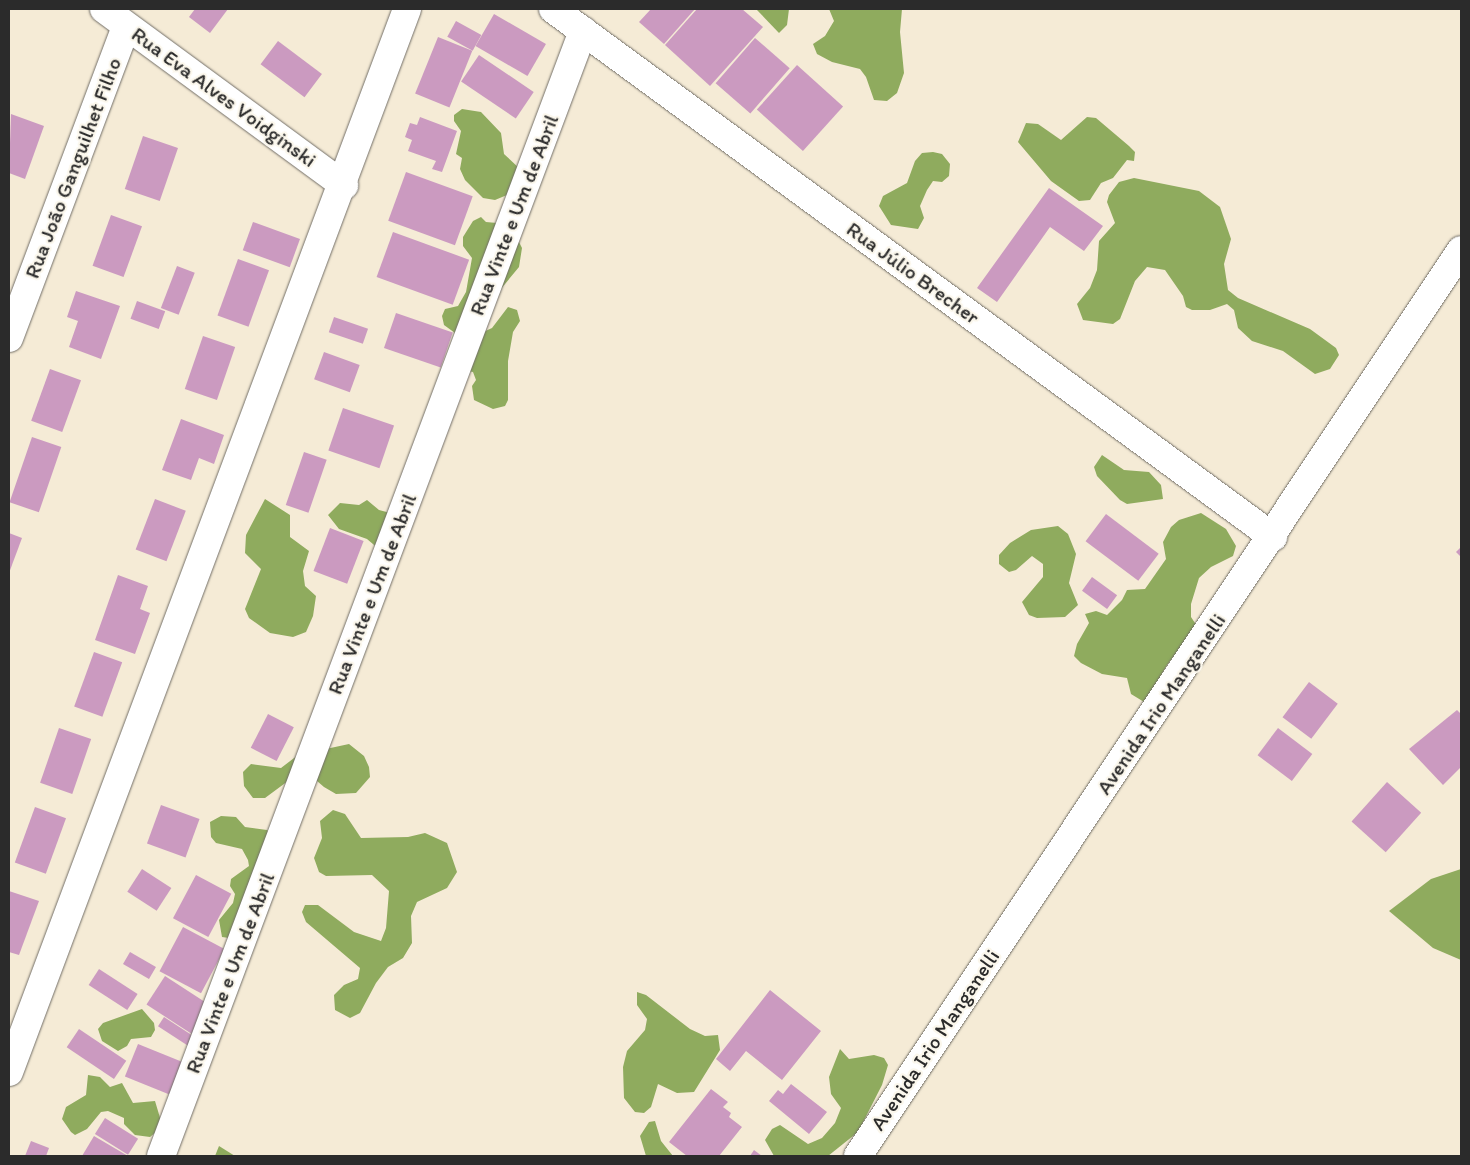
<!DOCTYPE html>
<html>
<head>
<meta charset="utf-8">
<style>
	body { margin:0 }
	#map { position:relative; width:1470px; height:1165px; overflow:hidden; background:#f5ebd6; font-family:Itim,sans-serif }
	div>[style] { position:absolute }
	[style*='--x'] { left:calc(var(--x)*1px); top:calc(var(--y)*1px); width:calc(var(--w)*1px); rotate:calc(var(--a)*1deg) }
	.forest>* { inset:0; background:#8fab5e }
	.building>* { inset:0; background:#cb9ac0; transform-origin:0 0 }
	.roads { filter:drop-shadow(0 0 1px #726e67) drop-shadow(0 0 1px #726e67) }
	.street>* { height:28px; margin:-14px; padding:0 14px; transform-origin:14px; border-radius:14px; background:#fff }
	span { translate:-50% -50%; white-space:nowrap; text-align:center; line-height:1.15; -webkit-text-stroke:4.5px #fbf7ec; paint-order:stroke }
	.street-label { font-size:21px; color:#2b2b2b }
	.frame { position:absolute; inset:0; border:10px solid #2b2b2b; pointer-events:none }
</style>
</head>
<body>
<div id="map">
	<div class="forest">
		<div style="clip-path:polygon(756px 9px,789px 9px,787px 25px,779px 33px)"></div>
		<div style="clip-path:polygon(829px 9px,902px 9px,900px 32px,904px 73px,897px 93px,887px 101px,874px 100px,866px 77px,860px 69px,832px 62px,817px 54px,813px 44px,825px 36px,834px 21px)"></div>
		<div style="clip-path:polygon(462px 109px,481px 112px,501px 133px,504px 154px,519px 168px,512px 193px,495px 200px,483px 198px,465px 180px,460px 169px,462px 158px,456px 154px,461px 131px,454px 121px,454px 115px)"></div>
		<div style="clip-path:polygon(1087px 117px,1096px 118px,1129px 146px,1135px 152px,1134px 161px,1127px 160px,1113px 178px,1101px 183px,1090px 200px,1079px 201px,1051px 181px,1018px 142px,1026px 123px,1038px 124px,1061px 140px)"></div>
		<div style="clip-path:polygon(933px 152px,942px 154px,950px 164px,949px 176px,942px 182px,933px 181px,927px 190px,920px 206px,924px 218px,918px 229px,891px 225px,879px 206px,883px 196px,907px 183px,915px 161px,922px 153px)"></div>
		<div style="clip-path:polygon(1134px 178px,1199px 191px,1220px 207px,1231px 239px,1224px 264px,1228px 290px,1238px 298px,1310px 329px,1336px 348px,1339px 355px,1330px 369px,1315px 374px,1283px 351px,1252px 341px,1238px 328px,1234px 310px,1227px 304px,1210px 310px,1192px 310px,1186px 307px,1183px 296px,1165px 270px,1147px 267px,1135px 281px,1120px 319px,1113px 324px,1083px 320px,1077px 304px,1090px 288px,1097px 270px,1099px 241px,1115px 223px,1107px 202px,1109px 195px,1119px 182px)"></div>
		<div style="clip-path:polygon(481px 217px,486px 222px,497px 223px,518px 240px,522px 248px,519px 267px,500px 290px,481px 333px,492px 328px,508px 307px,517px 310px,520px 321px,513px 332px,508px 361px,508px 400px,505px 406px,493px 409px,474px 400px,472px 386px,476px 380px,473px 372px,463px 370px,455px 333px,444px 325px,442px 316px,445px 309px,458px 306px,466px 292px,472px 258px,463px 246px,463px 237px,473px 221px)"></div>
		<div style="clip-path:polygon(1102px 455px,1124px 470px,1149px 472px,1161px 485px,1163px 499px,1127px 504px,1120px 500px,1097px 476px,1094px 467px)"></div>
		<div style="clip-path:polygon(265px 499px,290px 515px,290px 537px,309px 551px,303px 571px,305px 586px,316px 596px,313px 616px,306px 632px,293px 637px,270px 633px,249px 618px,245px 609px,261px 569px,245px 553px,246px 535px)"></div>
		<div style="clip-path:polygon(367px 500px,379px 510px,398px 515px,380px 550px,367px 539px,339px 529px,328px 515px,340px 503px,359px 505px)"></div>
		<div style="clip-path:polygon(1201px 513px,1226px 529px,1236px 546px,1233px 556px,1211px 567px,1199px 578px,1191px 604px,1191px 617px,1197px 626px,1187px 647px,1177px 652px,1167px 665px,1160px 677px,1165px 685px,1149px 705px,1131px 694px,1127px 678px,1102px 674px,1081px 663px,1074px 656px,1077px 644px,1089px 623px,1085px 614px,1096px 611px,1107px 615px,1122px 600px,1127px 590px,1145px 589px,1166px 559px,1163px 542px,1171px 527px,1179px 520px)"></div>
		<div style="clip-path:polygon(1058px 526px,1068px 534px,1076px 554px,1069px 583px,1078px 605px,1065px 617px,1037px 618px,1029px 615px,1022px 602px,1043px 577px,1043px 564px,1032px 556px,1016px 570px,1009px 572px,999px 564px,999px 555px,1010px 543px,1031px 530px)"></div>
		<div style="clip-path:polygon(349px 744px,364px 756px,369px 767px,370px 777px,356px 793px,336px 794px,324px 787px,317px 781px,313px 768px,288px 781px,265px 798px,253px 798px,244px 786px,243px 772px,251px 764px,281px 768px,298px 755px)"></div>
		<div style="clip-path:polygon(333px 810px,345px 814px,361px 838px,408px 837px,425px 833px,447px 843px,457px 872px,447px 888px,417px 902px,411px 916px,412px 943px,403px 958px,388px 967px,376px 983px,360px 1013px,350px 1018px,335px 1010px,334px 995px,344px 985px,358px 979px,360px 968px,306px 922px,302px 912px,305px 905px,318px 905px,354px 932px,381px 941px,386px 928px,389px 891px,372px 875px,326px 876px,319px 872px,314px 858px,322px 838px,320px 821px)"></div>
		<div style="clip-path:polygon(221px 816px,236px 817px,245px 827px,267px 830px,278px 843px,229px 938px,222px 937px,219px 920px,233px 903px,235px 894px,230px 886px,231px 879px,249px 866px,248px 860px,242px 849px,216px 843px,211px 837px,210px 822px)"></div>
		<div style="clip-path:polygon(1461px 869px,1461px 960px,1433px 948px,1389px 911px,1431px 879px)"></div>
		<div style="clip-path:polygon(637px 992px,646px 995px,690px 1029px,705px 1036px,718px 1035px,720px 1050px,694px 1092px,677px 1093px,658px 1084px,651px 1107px,644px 1113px,635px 1112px,624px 1098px,623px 1067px,627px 1051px,645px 1030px,647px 1019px,637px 1005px)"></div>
		<div style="clip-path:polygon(142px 1009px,154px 1023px,155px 1030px,151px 1037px,131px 1039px,127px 1046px,118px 1051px,102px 1041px,98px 1029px,103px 1023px)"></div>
		<div style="clip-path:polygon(840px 1049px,849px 1059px,874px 1055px,884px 1058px,888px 1065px,882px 1085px,858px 1132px,828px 1156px,774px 1156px,765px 1140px,772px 1129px,780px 1125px,808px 1144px,822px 1138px,835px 1123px,841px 1108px,831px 1094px,829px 1077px)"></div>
		<div style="clip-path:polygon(88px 1075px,100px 1077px,110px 1087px,122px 1083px,133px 1103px,155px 1101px,161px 1121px,156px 1132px,150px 1137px,135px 1135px,124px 1124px,124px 1118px,108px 1111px,101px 1112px,87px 1129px,75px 1135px,71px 1132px,62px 1119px,66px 1107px,86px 1095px)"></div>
		<div style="clip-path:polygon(655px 1121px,661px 1141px,673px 1156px,646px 1156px,640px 1136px,649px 1122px)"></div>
		<div style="clip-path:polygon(219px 1146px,235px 1156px,215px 1156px)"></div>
	</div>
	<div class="building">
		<div style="clip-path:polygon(195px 9px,228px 9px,210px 33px,189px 17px)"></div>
		<div style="clip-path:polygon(651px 9px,695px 9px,664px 44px,639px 22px)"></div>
		<div style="clip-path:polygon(697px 9px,742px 9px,763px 27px,710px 86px,665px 45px)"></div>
		<div style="left:494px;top:14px;width:60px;height:37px;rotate:30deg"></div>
		<div style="left:456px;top:21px;width:29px;height:18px;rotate:29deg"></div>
		<div style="left:438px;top:37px;width:37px;height:61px;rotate:22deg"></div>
		<div style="left:755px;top:38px;width:46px;height:60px;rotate:41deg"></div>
		<div style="left:278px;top:41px;width:55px;height:29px;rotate:37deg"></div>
		<div style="left:479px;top:55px;width:66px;height:32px;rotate:34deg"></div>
		<div style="left:797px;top:65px;width:62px;height:60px;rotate:42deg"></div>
		<div style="clip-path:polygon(11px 114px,44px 126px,25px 179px,9px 173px)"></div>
		<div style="clip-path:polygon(420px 117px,457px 131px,442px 172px,432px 169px,436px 161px,408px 151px,412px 140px,405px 137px,410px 123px,417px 125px)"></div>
		<div style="left:143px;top:136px;width:37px;height:56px;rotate:19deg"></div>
		<div style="left:406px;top:172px;width:71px;height:52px;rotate:20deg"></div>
		<div style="clip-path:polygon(1049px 188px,1103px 226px,1084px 251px,1050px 227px,997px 302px,977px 288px)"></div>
		<div style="left:111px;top:215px;width:33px;height:54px;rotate:20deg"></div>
		<div style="left:253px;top:222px;width:50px;height:30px;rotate:20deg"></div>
		<div style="left:393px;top:232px;width:81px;height:48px;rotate:20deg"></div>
		<div style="left:238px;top:259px;width:33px;height:60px;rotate:20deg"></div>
		<div style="left:177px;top:266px;width:19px;height:45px;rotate:21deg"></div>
		<div style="clip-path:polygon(76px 291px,120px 306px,101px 359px,69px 347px,78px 321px,67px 317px)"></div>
		<div style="left:137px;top:301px;width:30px;height:19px;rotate:20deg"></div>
		<div style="left:396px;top:313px;width:60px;height:37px;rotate:19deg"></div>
		<div style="left:334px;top:317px;width:36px;height:16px;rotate:19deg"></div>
		<div style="left:203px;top:336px;width:34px;height:56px;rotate:19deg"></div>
		<div style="left:324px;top:352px;width:38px;height:29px;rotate:20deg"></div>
		<div style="left:50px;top:369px;width:33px;height:55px;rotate:20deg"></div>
		<div style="left:343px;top:408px;width:54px;height:45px;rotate:19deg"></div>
		<div style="clip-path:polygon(181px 419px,224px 435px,214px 464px,199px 458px,191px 480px,162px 470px)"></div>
		<div style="left:32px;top:437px;width:31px;height:69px;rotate:19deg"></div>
		<div style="left:304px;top:452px;width:24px;height:56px;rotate:19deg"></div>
		<div style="left:155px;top:499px;width:33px;height:54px;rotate:21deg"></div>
		<div style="left:1106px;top:514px;width:66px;height:34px;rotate:37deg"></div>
		<div style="left:330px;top:528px;width:36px;height:46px;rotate:21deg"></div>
		<div style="clip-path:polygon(9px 533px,22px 538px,9px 573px)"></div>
		<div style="clip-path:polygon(1461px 547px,1461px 557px,1456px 552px)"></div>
		<div style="clip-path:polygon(118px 575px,148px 586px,140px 609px,150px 613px,135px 654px,95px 640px)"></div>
		<div style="left:1092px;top:577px;width:31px;height:17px;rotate:36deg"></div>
		<div style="left:94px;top:652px;width:30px;height:58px;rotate:20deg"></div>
		<div style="left:1309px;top:682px;width:36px;height:44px;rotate:37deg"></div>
		<div style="clip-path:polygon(1457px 710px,1461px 714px,1461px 767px,1443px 785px,1409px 749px)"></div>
		<div style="left:268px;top:714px;width:29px;height:38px;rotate:27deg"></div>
		<div style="left:59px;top:728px;width:34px;height:58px;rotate:19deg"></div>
		<div style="left:1278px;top:728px;width:43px;height:34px;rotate:37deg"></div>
		<div style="left:1387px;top:782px;width:46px;height:53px;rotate:42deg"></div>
		<div style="left:161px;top:805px;width:41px;height:41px;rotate:20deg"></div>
		<div style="left:35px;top:807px;width:33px;height:59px;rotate:20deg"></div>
		<div style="left:142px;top:869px;width:35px;height:27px;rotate:33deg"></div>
		<div style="left:196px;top:875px;width:40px;height:49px;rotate:28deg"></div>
		<div style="clip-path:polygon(9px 891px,39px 901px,19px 955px,9px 952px)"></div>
		<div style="left:183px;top:927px;width:47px;height:50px;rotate:28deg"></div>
		<div style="left:130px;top:952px;width:30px;height:14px;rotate:30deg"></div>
		<div style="left:99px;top:969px;width:46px;height:19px;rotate:33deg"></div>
		<div style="left:165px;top:976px;width:55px;height:34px;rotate:33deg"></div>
		<div style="clip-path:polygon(770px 990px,821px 1031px,782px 1080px,746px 1051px,730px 1071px,716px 1059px)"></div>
		<div style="left:164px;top:1017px;width:44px;height:11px;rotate:33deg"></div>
		<div style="left:79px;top:1029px;width:57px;height:22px;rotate:34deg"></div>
		<div style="left:138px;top:1044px;width:48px;height:35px;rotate:22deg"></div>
		<div style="clip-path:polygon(791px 1084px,827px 1112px,809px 1134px,769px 1101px,778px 1090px,783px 1094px)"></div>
		<div style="clip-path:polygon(711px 1089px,728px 1102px,723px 1107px,731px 1113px,729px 1117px,742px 1127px,719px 1156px,687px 1156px,669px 1142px)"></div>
		<div style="left:105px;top:1118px;width:39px;height:19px;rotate:32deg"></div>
		<div style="clip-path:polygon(94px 1136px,128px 1156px,82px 1156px)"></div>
		<div style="clip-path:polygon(31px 1141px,49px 1148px,46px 1156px,25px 1156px)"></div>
		<div style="clip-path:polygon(754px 1150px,762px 1156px,750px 1156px)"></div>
	</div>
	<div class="roads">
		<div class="street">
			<div style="--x:104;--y:9;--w:298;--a:36.3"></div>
			<div style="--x:553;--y:9;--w:893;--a:36.25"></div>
			<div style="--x:9;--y:338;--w:333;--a:-69.4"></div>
			<div style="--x:9;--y:1072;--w:1135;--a:-69.47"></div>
			<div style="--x:161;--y:1156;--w:1202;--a:-69.44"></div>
			<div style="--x:858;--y:1156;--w:1088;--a:-56.35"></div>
		</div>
	</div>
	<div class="street-label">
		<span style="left:224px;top:97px;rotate:36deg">Rua Eva Alves Voidginski</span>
		<span style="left:73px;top:168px;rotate:-69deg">Rua João Ganguilhet Filho</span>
		<span style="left:514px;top:215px;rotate:-69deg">Rua Vinte e Um de Abril</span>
		<span style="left:913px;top:273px;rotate:36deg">Rua Júlio Brecher</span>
		<span style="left:372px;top:594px;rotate:-69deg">Rua Vinte e Um de Abril</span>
		<span style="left:1161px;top:704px;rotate:-56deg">Avenida Irio Manganelli</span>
		<span style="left:230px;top:973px;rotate:-69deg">Rua Vinte e Um de Abril</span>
		<span style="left:935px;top:1040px;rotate:-56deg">Avenida Irio Manganelli</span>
	</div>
	<div class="frame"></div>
</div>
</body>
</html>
